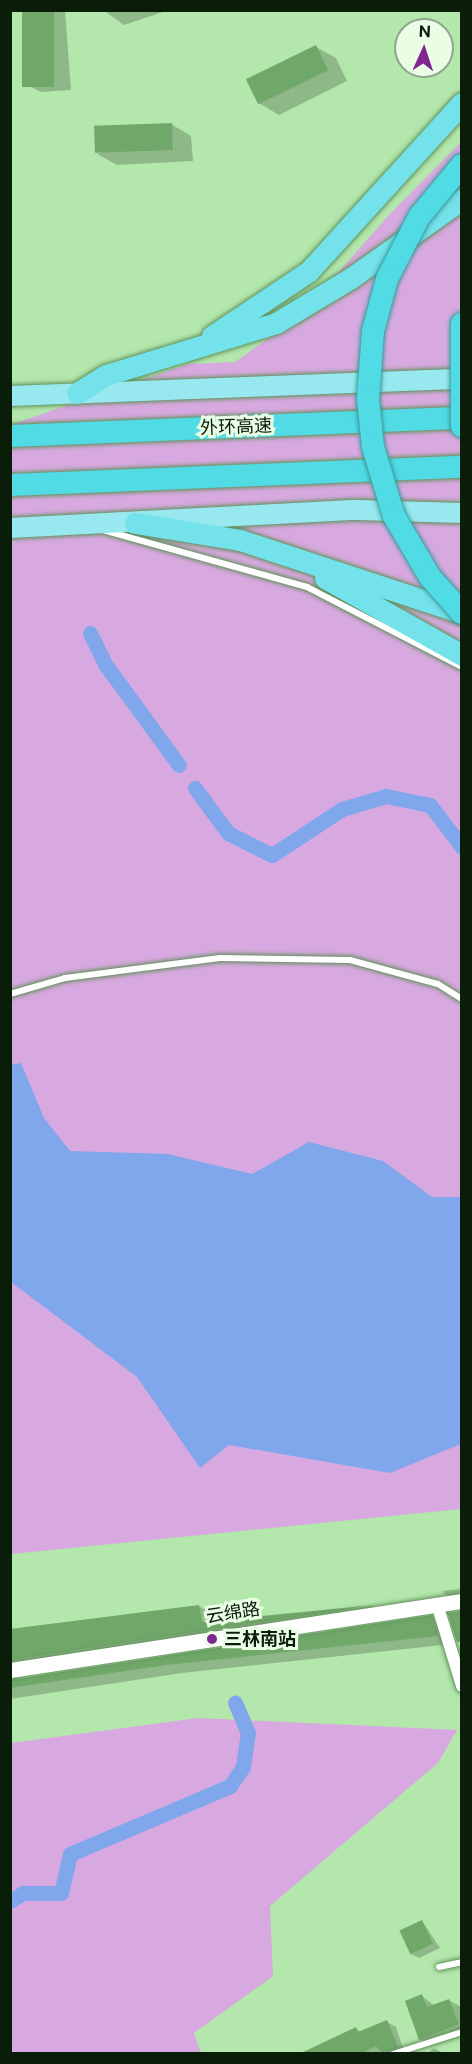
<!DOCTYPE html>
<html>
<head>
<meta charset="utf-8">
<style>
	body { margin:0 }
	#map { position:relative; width:472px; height:2064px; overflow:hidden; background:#b3e7ac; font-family:"Public Sans","Noto Sans SC",sans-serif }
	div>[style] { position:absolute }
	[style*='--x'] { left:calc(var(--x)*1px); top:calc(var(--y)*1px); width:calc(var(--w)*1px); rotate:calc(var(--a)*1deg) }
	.green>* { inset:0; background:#d8a9e0 }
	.water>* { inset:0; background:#80a7eb }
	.shadow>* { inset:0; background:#0003 }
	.canal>* { height:15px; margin:-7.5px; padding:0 7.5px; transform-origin:7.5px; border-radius:7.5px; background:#80a7eb }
	.building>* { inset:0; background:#70a869; transform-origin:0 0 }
	.roads { filter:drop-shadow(0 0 2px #60905a) drop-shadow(0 0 2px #60905a) }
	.service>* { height:6px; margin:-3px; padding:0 3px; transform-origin:3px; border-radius:3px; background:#fff }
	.minor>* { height:12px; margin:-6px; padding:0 6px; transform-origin:6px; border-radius:6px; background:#fff }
	.tertiary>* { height:15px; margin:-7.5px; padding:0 7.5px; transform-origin:7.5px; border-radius:7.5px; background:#fff }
	.primary>* { height:20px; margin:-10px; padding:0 10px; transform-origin:10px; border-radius:10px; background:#97e9ef }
	.trunk>* { height:21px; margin:-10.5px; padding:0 10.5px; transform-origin:10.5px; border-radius:10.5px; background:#74e2ea }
	.motorway>* { height:22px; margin:-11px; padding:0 11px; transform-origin:11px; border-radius:11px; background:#51dbe4 }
	.bridges { filter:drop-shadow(0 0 2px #389897) drop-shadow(0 0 2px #389897) }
	.motorway-bridge>* { height:22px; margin:-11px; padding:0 11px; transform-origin:11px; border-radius:11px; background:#51dbe4 }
	.dots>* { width:16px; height:16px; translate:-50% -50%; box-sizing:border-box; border:3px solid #eafee6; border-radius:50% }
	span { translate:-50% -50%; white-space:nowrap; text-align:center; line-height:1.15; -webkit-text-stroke:6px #eafee6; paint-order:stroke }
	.street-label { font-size:18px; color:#0a1d08 }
	.poi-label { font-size:18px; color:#0a1d08; font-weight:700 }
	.left { translate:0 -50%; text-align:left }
	.frame { position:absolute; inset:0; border:12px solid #0a1d08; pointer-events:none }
	.north { position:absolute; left:394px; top:18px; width:60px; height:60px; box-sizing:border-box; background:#eafee6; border:2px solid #90a48d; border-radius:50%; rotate:3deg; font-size:16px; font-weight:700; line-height:24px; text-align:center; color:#0a1d08 }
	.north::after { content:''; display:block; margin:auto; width:21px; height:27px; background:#812591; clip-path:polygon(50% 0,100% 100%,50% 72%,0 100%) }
</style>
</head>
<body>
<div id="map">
	<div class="green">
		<div style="clip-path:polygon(461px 142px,461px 1509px,11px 1554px,10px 425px,188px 364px,235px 362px,302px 314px,387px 217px)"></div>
		<div style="clip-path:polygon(198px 1718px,457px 1730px,438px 1763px,270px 1906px,273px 1976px,194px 2033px,201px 2053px,11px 2053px,11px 1743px)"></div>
	</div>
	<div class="water">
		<div style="clip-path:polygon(21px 1063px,44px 1118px,70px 1151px,168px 1154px,252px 1174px,309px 1142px,383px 1161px,432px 1197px,461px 1197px,461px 1444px,390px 1473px,229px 1445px,200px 1468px,137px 1377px,11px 1282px,10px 1065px)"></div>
	</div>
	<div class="shadow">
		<div style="clip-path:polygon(23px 10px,65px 10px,71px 90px,41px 92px,29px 86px)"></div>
		<div style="clip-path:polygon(103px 10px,169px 10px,124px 25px)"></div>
		<div style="clip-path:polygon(316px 47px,336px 58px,347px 81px,279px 115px,259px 103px)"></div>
		<div style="clip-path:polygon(171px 124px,191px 136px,193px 161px,117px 165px,97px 154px)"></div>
		<div style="clip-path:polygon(462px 1589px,462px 1602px,443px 1593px,443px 1591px)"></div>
		<div style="clip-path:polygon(199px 1606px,214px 1615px,215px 1622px,374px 1606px,386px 1613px,24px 1668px,15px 1681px,432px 1617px,447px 1626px,452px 1644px,182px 1673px,10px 1699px,10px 1631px)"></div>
		<div style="clip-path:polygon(422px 1921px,440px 1948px,419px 1958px,411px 1954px)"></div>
		<div style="clip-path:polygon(422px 1996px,435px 2006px,449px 2000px,461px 2007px,462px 2033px,432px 2046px,420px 2039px)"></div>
		<div style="clip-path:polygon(387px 2022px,396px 2027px,405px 2054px,302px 2054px,356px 2029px,362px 2032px)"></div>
		<div style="clip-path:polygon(434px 2048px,441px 2052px,442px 2054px,426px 2054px)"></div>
	</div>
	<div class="canal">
		<div style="--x:90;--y:633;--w:34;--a:64"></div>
		<div style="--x:105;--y:664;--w:125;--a:53.8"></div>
		<div style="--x:195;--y:788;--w:56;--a:53.7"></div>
		<div style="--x:228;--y:833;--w:49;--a:26.6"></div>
		<div style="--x:272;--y:855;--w:84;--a:-33.3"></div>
		<div style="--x:342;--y:809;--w:46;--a:-16.5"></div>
		<div style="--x:386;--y:796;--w:45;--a:11.6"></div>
		<div style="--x:430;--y:805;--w:53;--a:52.7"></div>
		<div style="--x:10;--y:1901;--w:15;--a:-32"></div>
		<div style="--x:23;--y:1893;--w:38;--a:0"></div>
		<div style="--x:61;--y:1893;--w:40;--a:-77"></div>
		<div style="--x:70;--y:1854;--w:174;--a:-23"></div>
		<div style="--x:230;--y:1786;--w:23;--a:-56"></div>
		<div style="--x:243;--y:1767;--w:34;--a:-82"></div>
		<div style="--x:248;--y:1733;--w:33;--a:-113"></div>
	</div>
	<div class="building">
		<div style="left:22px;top:10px;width:32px;height:77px"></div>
		<div style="left:316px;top:45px;width:28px;height:78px;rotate:64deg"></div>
		<div style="left:172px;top:123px;width:27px;height:78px;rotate:88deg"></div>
		<div style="clip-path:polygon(199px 1605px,202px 1622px,374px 1605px,10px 1660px,10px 1629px)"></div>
		<div style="clip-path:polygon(462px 1611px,462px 1642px,457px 1642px,448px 1613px)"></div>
		<div style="clip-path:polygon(432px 1615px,438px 1636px,166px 1665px,10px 1688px,10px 1680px)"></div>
		<div style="left:422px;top:1920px;width:26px;height:25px;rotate:65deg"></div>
		<div style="clip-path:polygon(422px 1994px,427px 2007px,449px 1999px,459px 2024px,419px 2040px,405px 2001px)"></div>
		<div style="clip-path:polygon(387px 2020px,398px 2047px,383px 2054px,376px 2046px,360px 2054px,299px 2054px,356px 2027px,358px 2032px)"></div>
	</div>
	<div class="roads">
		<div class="service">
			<div style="--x:103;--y:530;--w:212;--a:15.6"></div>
			<div style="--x:307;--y:587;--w:174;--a:27.3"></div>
			<div style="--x:10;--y:994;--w:57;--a:-16.2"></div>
			<div style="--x:65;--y:978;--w:156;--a:-7.4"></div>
			<div style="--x:220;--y:958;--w:130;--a:0.9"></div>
			<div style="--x:350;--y:960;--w:91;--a:15.3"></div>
			<div style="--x:438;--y:984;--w:28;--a:32"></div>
			<div style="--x:439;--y:1967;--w:24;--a:-12"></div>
			<div style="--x:393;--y:2054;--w:72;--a:-17.7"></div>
		</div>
		<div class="minor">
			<div style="--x:437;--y:1604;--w:86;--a:73"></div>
		</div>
		<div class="tertiary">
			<div style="--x:10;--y:1670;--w:457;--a:-8.7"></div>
		</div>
		<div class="primary">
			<div style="--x:10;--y:396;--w:452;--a:-2.2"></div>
			<div style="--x:10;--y:528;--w:347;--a:-3"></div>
			<div style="--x:357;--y:510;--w:105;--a:1.6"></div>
		</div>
		<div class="trunk">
			<div style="--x:212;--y:336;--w:117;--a:-33.8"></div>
			<div style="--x:309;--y:271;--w:227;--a:-47.7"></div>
			<div style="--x:77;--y:393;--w:34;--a:-32"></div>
			<div style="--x:106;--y:375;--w:178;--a:-17"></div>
			<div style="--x:276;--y:323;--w:87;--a:-31"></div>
			<div style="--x:351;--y:278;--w:136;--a:-35.4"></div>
			<div style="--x:135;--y:523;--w:106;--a:9.2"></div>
			<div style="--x:240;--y:540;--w:234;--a:18.2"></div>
			<div style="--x:325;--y:578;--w:157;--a:29.3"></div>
		</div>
		<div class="motorway">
			<div style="--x:10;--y:436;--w:452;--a:-2.3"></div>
			<div style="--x:10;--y:485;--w:452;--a:-2.3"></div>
		</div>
	</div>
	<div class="bridges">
		<div class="motorway-bridge">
			<div style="--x:462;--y:165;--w:67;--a:129.6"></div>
			<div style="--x:419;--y:217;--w:70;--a:117.3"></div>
			<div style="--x:387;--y:279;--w:54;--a:105.1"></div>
			<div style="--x:373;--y:331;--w:68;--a:94.2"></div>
			<div style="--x:368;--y:399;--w:48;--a:84.1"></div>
			<div style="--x:373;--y:447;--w:72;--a:73.1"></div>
			<div style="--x:394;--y:516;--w:71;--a:59.5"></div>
			<div style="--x:430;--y:577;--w:48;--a:48.4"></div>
			<div style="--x:462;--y:324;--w:102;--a:90"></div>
		</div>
	</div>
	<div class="dots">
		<div style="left:212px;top:1639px;background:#812591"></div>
	</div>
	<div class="street-label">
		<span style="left:236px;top:427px;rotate:-2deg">外环高速</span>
		<span style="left:233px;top:1613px;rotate:-9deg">云绵路</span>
	</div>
	<div class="poi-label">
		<span class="left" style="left:224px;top:1639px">三林南站</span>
	</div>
	<div class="frame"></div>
	<div class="north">N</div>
</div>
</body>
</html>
